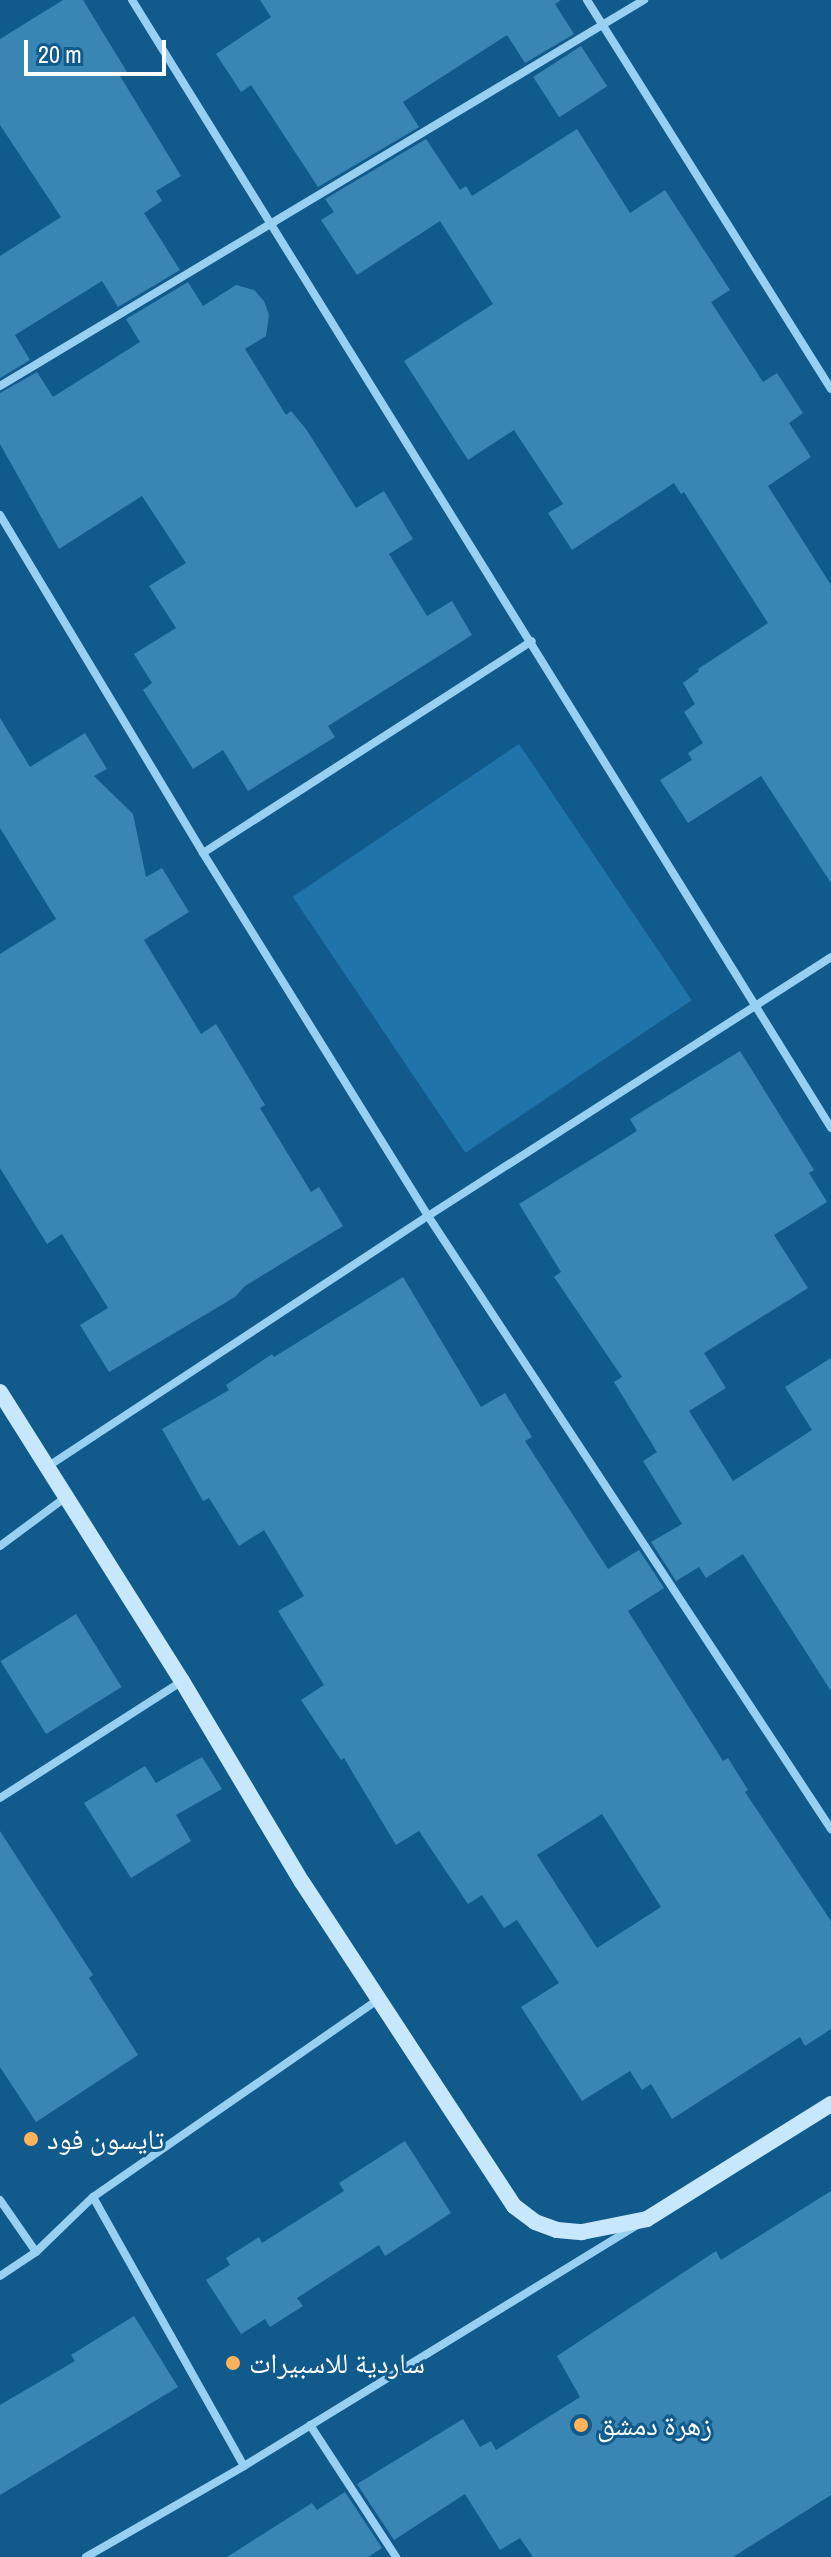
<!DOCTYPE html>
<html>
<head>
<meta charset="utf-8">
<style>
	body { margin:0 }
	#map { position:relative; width:831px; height:2557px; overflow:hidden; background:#105b8b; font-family:"Archivo Narrow","Noto Naskh Arabic",sans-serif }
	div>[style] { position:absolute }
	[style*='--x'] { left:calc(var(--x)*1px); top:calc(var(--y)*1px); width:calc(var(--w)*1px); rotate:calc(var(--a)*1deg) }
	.green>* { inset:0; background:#1f75a9; transform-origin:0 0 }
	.building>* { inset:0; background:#3986b5; transform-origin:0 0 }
	.street>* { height:8px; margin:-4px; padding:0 4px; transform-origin:4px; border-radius:4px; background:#97d0f2 }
	.secondary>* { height:16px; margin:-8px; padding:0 8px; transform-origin:8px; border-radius:8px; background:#c6e7fc }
	.dots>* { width:22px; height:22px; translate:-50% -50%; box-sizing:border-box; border:4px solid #105b8b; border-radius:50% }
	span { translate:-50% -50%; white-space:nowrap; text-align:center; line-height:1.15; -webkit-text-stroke:6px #105b8b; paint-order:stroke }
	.poi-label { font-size:28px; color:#fff }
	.left { translate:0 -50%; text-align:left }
	.scale { position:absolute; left:24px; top:40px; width:142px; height:36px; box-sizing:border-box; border:4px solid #fff; border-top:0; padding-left:10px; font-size:24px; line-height:28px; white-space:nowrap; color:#fff; -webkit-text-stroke:6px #105b8b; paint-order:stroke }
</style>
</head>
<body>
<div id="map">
	<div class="green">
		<div style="left:519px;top:744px;width:309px;height:273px;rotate:56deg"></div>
	</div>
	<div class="building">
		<div style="clip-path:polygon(63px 0,83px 0,127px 72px,120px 76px,181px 176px,156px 191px,162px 201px,144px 213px,180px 270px,118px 307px,102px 281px,15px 335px,30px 360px,0 378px,0 256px,61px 217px,0 125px,0 39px)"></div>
		<div style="clip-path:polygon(260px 0,561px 0,555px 4px,574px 34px,525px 63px,507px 35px,403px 102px,419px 127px,318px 187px,251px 85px,241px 92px,216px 54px,271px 17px)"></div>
		<div style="left:581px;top:46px;width:48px;height:57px;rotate:57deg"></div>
		<div style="clip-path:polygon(577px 129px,630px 213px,665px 190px,730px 290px,711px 302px,763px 382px,777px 373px,803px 413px,789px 423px,811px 457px,768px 486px,831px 585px,831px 883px,761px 776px,688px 823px,660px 780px,692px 760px,688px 753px,703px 743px,684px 712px,695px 704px,683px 683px,699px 671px,698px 669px,768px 623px,684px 492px,681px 494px,674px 483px,572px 550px,548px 513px,563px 504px,514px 430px,468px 460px,404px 361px,493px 304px,440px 221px,357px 275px,321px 220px,334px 212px,325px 199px,426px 139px,460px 190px,466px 186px,472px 196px)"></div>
		<div style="clip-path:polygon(188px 282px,203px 306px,236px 285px,254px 290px,264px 301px,269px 315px,266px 336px,245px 349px,286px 415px,291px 411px,306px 429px,356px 508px,384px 491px,413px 539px,389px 554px,427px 616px,452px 601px,472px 635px,328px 726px,335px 737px,248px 791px,223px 750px,193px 769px,143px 690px,152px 683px,134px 654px,176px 628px,149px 586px,186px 563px,142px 496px,59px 549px,0 444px,0 393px,37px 372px,53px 397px,140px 342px,126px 319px)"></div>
		<div style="clip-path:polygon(0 718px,30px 767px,85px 733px,107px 769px,94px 776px,133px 814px,146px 877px,162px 868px,189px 912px,144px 940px,201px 1034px,216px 1024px,265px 1105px,260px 1108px,311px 1192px,319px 1187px,343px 1226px,245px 1286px,235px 1297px,109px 1372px,80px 1325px,108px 1308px,62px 1234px,47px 1244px,0 1168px,0 954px,56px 919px,0 828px)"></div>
		<div style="clip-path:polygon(740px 1051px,814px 1170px,809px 1173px,827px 1202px,774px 1235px,808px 1288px,704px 1353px,726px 1388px,689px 1411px,733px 1481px,812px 1430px,785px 1387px,831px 1358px,831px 1691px,743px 1554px,706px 1578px,699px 1567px,676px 1581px,651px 1542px,682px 1524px,643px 1461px,657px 1452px,614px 1382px,622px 1377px,554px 1277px,561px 1272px,519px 1204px,637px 1131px,630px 1119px)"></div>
		<div style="clip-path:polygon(evenodd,403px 1277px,481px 1407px,505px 1393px,532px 1437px,525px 1441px,608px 1569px,639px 1550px,664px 1588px,628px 1611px,723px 1761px,728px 1758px,748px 1790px,745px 1792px,831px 1921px,831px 2029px,805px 2046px,800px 2037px,672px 2119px,651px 2084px,642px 2090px,630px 2071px,582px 2101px,521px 2007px,559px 1983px,517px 1920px,504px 1928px,482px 1895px,468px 1904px,419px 1831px,396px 1845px,344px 1758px,341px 1760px,301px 1700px,324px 1685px,278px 1611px,304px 1596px,264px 1530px,239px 1546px,209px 1498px,203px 1501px,162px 1429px,229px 1390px,226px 1385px,272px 1354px,274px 1357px,403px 1277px,602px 1814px,661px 1907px,597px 1948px,537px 1855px,602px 1814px)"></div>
		<div style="left:76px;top:1614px;width:86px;height:89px;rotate:58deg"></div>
		<div style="clip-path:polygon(202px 1757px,222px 1789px,176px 1815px,191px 1841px,131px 1878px,84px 1803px,145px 1766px,156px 1783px)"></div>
		<div style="clip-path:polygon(0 1831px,93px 1975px,89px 1978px,138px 2055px,36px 2122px,0 2067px)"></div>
		<div style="clip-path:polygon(405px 2141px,451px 2213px,385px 2256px,379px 2245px,297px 2298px,303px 2306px,270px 2327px,265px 2319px,241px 2334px,206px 2280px,230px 2265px,226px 2258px,259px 2237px,262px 2243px,344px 2191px,339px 2183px)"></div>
		<div style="clip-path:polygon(831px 2191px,831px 2495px,733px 2557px,533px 2557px,520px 2538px,500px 2550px,465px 2494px,394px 2540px,357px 2484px,463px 2419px,480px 2447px,491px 2441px,496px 2450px,580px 2397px,557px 2356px,716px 2251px,721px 2260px)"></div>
		<div style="clip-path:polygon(134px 2316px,178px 2387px,0 2495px,0 2405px,75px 2361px,71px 2355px)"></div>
		<div style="clip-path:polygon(345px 2492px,382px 2548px,368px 2557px,227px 2557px,312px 2503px,317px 2510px)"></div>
	</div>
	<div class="street">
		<div style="--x:132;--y:0;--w:1327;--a:58.21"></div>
		<div style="--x:587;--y:0;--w:459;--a:57.9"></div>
		<div style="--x:0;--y:386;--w:751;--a:-30.94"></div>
		<div style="--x:0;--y:515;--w:394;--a:59"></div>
		<div style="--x:203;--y:853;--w:427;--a:58.2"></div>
		<div style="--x:428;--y:1216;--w:734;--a:56.68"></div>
		<div style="--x:203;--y:853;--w:391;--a:-32.8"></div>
		<div style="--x:47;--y:1467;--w:456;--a:-33.4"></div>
		<div style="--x:428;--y:1216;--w:479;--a:-32.7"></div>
		<div style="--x:0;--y:1546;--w:82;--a:-36.6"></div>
		<div style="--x:0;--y:1798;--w:216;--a:-32.7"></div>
		<div style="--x:93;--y:2197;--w:308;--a:60.7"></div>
		<div style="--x:0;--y:2200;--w:63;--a:55.3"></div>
		<div style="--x:0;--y:2276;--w:43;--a:-33.7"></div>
		<div style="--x:36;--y:2252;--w:79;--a:-44"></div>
		<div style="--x:93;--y:2197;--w:346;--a:-34.7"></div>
		<div style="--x:310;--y:2425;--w:158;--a:56.9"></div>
		<div style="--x:86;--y:2557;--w:182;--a:-29.9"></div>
		<div style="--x:244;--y:2466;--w:460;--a:-31.5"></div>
	</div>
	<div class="secondary">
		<div style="--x:0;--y:1392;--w:342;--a:57.8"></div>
		<div style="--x:182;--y:1681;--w:234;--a:59.2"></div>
		<div style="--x:302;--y:1882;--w:387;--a:56.8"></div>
		<div style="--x:514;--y:2206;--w:26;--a:37"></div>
		<div style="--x:535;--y:2222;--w:23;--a:20"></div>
		<div style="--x:557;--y:2230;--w:25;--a:5"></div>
		<div style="--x:582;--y:2232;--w:66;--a:-11.3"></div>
		<div style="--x:647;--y:2219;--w:217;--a:-32"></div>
	</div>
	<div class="dots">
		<div style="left:31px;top:2139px;background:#ffb258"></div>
		<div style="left:233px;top:2363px;background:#ffb258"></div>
		<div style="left:581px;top:2425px;background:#ffb258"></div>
	</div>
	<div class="poi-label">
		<span class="left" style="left:47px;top:2139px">تايسون فود</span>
		<span class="left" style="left:249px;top:2363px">ساردية للاسبيرات</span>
		<span class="left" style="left:597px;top:2425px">زهرة دمشق</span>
	</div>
	<div class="scale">20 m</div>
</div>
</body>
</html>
